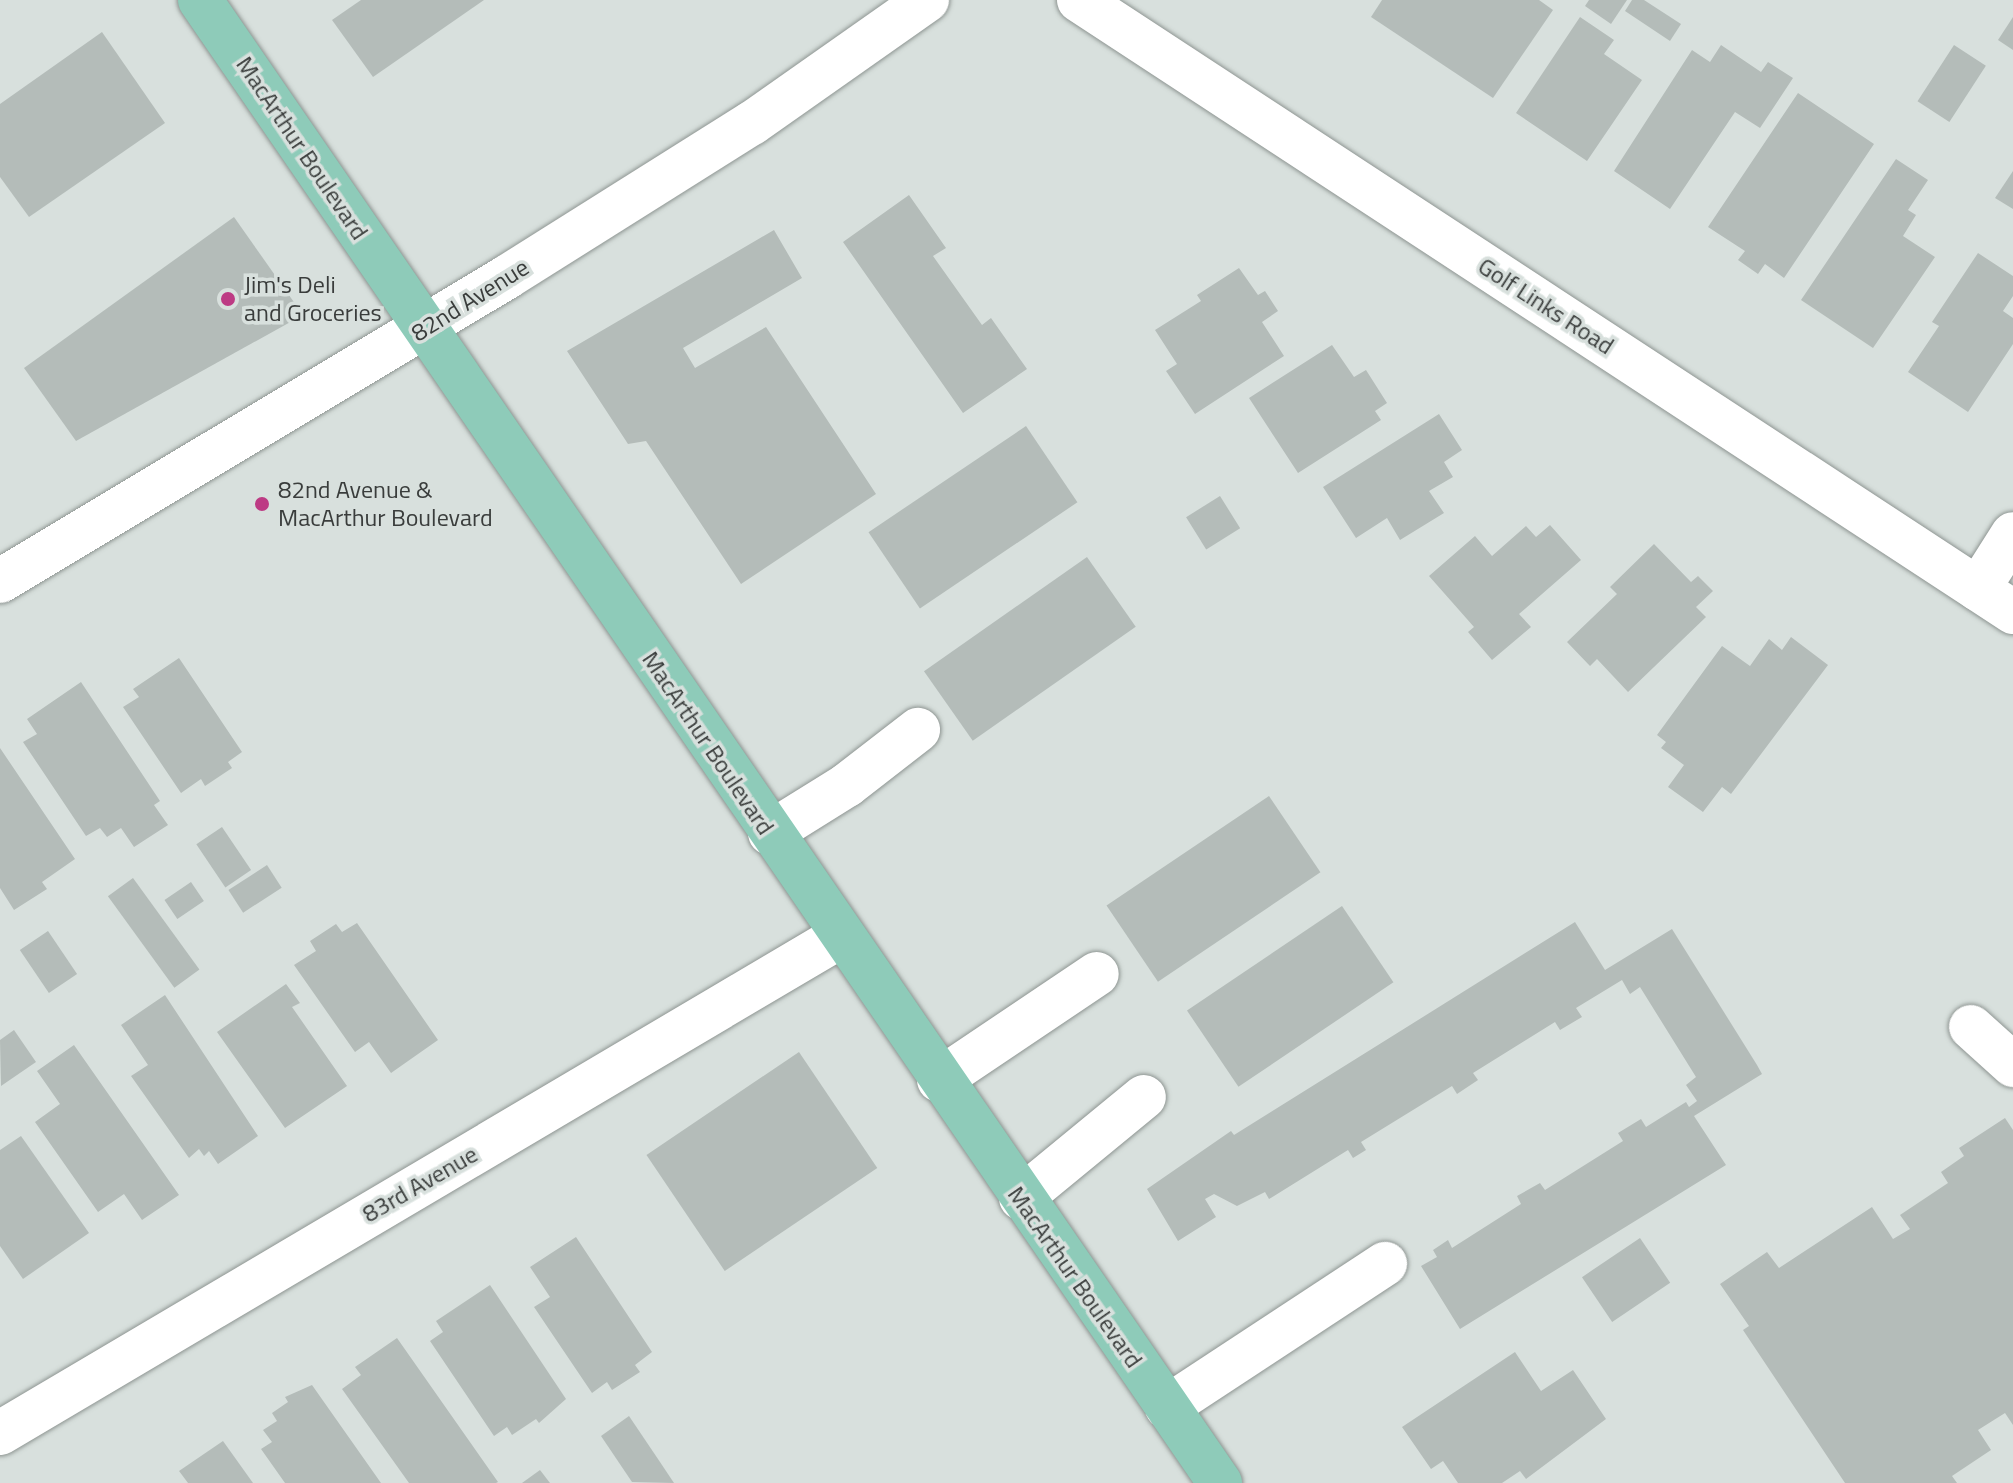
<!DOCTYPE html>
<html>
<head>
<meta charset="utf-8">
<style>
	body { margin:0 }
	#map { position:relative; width:2013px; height:1483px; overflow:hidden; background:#d8e0dd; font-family:"Titillium Web",sans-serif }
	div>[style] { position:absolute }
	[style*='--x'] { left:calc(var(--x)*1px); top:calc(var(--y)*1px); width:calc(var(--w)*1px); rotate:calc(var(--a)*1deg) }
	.building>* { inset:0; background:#b4bcb9; transform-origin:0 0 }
	.roads { filter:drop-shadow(0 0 2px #8e9592) drop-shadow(0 0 2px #8e9592) }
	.minor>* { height:44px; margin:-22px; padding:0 22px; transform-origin:22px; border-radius:22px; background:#fff }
	.major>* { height:44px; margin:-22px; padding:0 22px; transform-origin:22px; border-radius:22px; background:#8ecbb9 }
	.dots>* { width:22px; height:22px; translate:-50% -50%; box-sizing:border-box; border:4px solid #d8e0dd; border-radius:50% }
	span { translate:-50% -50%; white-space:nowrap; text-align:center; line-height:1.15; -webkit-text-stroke:7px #d8e0dd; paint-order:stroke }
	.street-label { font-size:24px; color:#3a3d3c }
	.poi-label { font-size:24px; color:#3a3d3c }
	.left { translate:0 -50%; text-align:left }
</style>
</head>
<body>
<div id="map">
	<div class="building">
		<div style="clip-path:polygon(361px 0,484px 0,373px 77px,332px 20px)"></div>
		<div style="clip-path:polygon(1382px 0,1539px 0,1553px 10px,1493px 98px,1371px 17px)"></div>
		<div style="clip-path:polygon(1589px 0,1627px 0,1611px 24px,1585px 6px)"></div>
		<div style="clip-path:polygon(1632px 0,1644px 0,1681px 24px,1670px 41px,1625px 11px)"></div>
		<div style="clip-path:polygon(1580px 17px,1614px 40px,1604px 54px,1642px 80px,1587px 161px,1516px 113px)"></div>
		<div style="clip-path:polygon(2013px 17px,2013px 50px,1998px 40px)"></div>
		<div style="clip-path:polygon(102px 32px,165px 123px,29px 217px,0 177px,0 104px)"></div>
		<div style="clip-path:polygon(1721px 45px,1761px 72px,1768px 62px,1793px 78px,1760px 128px,1735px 112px,1670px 209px,1614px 171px,1692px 50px,1710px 62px)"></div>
		<div style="left:1954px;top:45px;width:38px;height:67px;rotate:33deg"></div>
		<div style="clip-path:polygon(1798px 93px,1874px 144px,1784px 278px,1765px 264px,1758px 274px,1738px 260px,1745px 251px,1708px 227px)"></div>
		<div style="clip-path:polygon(1896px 159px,1928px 180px,1908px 210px,1916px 215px,1903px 236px,1935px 257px,1873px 348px,1801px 300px)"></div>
		<div style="clip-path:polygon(2013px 171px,2013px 209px,1995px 198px)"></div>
		<div style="clip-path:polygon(909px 195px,946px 248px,933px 256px,982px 325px,991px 318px,1027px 369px,963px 413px,843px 242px)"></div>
		<div style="clip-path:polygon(234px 217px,303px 315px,76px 441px,24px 368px)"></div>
		<div style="clip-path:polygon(774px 230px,802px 278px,683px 348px,695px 368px,766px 327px,876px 494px,741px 584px,646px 441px,628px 444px,567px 351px)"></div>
		<div style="clip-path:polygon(1978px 253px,2013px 276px,2013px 296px,2003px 311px,2013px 318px,2013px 344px,1968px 412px,1908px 372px,1939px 326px,1932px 322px)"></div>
		<div style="clip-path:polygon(1239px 268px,1258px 295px,1265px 291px,1278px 311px,1262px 322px,1284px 356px,1195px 414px,1166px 371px,1177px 364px,1155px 330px,1201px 301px,1197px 295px)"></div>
		<div style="clip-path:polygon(1332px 345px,1354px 377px,1366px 370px,1387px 403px,1375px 411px,1381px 420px,1298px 473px,1249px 398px)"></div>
		<div style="clip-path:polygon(1439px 414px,1462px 450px,1444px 462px,1453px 477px,1429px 491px,1444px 513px,1400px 540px,1387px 518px,1356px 538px,1323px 487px)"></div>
		<div style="left:1026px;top:426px;width:92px;height:190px;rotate:56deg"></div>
		<div style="left:1220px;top:496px;width:38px;height:40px;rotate:58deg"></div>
		<div style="clip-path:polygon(1550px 525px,1581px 560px,1519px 614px,1531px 627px,1492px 660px,1468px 632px,1474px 627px,1429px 576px,1475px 536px,1492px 556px,1526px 526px,1536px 537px)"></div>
		<div style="clip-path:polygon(1654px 544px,1691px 582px,1698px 576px,1713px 591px,1696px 607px,1706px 617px,1628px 692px,1597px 659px,1590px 666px,1567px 642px,1617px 594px,1610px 587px)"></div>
		<div style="left:1087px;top:557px;width:85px;height:199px;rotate:55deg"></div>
		<div style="clip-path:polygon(1791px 637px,1828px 665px,1731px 794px,1722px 787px,1703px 812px,1668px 787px,1684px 765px,1661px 748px,1666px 742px,1657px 735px,1722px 646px,1750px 666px,1769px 639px,1782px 650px)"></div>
		<div style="clip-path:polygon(179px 658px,242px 752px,228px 762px,232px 768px,205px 786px,201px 779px,181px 793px,123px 707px,139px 697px,133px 689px)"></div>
		<div style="clip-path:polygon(81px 682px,160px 801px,154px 805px,168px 825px,134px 847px,121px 828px,107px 837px,100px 828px,86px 836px,23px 742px,37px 734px,27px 719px)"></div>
		<div style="clip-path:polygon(0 748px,75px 859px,42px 882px,47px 889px,14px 910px,0 888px)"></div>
		<div style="left:1269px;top:796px;width:92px;height:196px;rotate:56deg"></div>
		<div style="left:222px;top:827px;width:52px;height:31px;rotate:56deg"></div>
		<div style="left:267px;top:865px;width:27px;height:46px;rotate:57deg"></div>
		<div style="left:133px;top:878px;width:113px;height:31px;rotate:54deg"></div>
		<div style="left:191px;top:882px;width:23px;height:32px;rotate:56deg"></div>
		<div style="left:1342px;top:906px;width:92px;height:187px;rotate:56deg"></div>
		<div style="clip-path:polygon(1575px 922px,1605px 970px,1672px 929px,1757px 1065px,1762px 1074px,1694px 1116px,1726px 1165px,1460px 1329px,1421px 1266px,1437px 1257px,1433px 1250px,1448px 1240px,1452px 1248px,1521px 1204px,1517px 1196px,1540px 1183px,1545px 1190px,1623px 1141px,1618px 1133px,1641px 1119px,1646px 1127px,1686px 1102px,1689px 1107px,1697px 1101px,1686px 1085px,1696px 1077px,1640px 987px,1630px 994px,1622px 980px,1576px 1008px,1582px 1017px,1560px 1030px,1555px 1022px,1473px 1073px,1478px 1080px,1457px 1094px,1452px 1086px,1361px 1142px,1366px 1150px,1353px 1158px,1348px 1150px,1269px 1199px,1265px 1192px,1237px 1206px,1214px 1194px,1205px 1199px,1216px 1217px,1178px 1241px,1147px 1189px,1231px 1131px,1234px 1135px)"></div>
		<div style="clip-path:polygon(357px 923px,438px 1040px,391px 1073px,369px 1042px,355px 1052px,294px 965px,316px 951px,310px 941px,336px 924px,342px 932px)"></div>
		<div style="left:48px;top:931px;width:52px;height:34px;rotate:56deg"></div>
		<div style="clip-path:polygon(286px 984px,300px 1003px,292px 1007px,347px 1086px,285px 1128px,217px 1032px)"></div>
		<div style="clip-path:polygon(165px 995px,258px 1136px,218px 1164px,209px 1151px,204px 1156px,199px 1149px,189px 1158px,131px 1076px,148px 1065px,121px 1025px)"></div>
		<div style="clip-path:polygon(14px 1030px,36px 1062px,1px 1086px,0 1040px)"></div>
		<div style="clip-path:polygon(74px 1045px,179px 1195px,142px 1220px,124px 1194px,98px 1212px,35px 1122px,60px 1104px,37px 1071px)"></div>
		<div style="left:799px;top:1052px;width:140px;height:184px;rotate:56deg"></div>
		<div style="clip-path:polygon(2005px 1118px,2013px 1130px,2013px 1425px,2005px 1413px,1978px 1430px,1991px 1450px,1952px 1476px,1957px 1483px,1845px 1483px,1743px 1330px,1749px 1326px,1720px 1284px,1767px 1252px,1779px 1268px,1872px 1207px,1893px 1239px,1910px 1229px,1900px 1215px,1948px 1183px,1941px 1172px,1964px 1156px,1959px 1148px)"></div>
		<div style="clip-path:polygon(21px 1136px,89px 1233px,23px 1279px,0 1246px,0 1150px)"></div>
		<div style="clip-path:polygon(576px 1237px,652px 1352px,635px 1365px,640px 1372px,612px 1390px,607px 1382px,592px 1393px,534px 1307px,550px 1297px,530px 1267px)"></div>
		<div style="left:1640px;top:1238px;width:54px;height:70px;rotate:56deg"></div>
		<div style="clip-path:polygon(490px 1285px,566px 1399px,539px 1423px,536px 1419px,512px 1435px,507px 1427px,494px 1436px,430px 1341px,443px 1332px,436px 1321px)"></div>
		<div style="clip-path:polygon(397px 1338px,498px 1482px,496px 1483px,409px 1483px,342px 1389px,361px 1375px,355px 1367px)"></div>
		<div style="clip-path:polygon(1515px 1352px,1541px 1391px,1573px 1370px,1606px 1419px,1526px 1479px,1520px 1471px,1502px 1483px,1458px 1483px,1443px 1461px,1431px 1469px,1402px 1427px)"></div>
		<div style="clip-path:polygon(312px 1385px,381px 1483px,285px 1483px,261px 1449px,272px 1442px,263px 1430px,277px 1421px,272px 1413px,288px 1402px,285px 1397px)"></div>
		<div style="clip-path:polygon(629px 1416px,660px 1462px,674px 1483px,632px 1482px,601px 1436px)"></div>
		<div style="clip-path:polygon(223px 1441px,253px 1483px,188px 1483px,179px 1471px)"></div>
		<div style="clip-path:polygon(540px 1470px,550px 1483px,522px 1483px)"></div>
	</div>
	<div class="roads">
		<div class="minor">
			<div style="--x:1079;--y:0;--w:1117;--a:33.23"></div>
			<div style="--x:0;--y:581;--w:591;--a:-30.95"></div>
			<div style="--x:507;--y:277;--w:289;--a:-32.2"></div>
			<div style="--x:752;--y:123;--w:214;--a:-35.1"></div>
			<div style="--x:1978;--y:589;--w:65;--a:-57.5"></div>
			<div style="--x:770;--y:833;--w:91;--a:-31.9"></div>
			<div style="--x:847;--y:785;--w:90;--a:-37.8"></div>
			<div style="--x:1971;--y:1027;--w:57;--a:42.1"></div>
			<div style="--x:939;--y:1080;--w:190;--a:-33.9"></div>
			<div style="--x:1021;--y:1198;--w:159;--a:-39.4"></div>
			<div style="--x:1167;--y:1407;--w:261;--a:-33.3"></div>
			<div style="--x:0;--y:1433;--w:977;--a:-30.58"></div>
		</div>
		<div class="major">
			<div style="--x:200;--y:0;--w:1800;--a:55.48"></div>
		</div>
	</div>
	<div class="dots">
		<div style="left:228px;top:299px;background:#bd3b84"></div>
		<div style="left:262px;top:504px;background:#bd3b84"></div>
	</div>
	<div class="street-label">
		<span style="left:302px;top:148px;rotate:56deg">MacArthur Boulevard</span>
		<span style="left:470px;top:300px;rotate:-32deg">82nd Avenue</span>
		<span style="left:1546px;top:306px;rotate:33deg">Golf Links Road</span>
		<span style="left:708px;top:743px;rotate:56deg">MacArthur Boulevard</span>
		<span style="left:420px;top:1184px;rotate:-30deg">83rd Avenue</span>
		<span style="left:1075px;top:1277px;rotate:55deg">MacArthur Boulevard</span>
	</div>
	<div class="poi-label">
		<span class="left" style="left:244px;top:299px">Jim's Deli<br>and Groceries</span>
		<span class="left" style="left:278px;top:504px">82nd Avenue &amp;<br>MacArthur Boulevard</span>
	</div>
</div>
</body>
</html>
